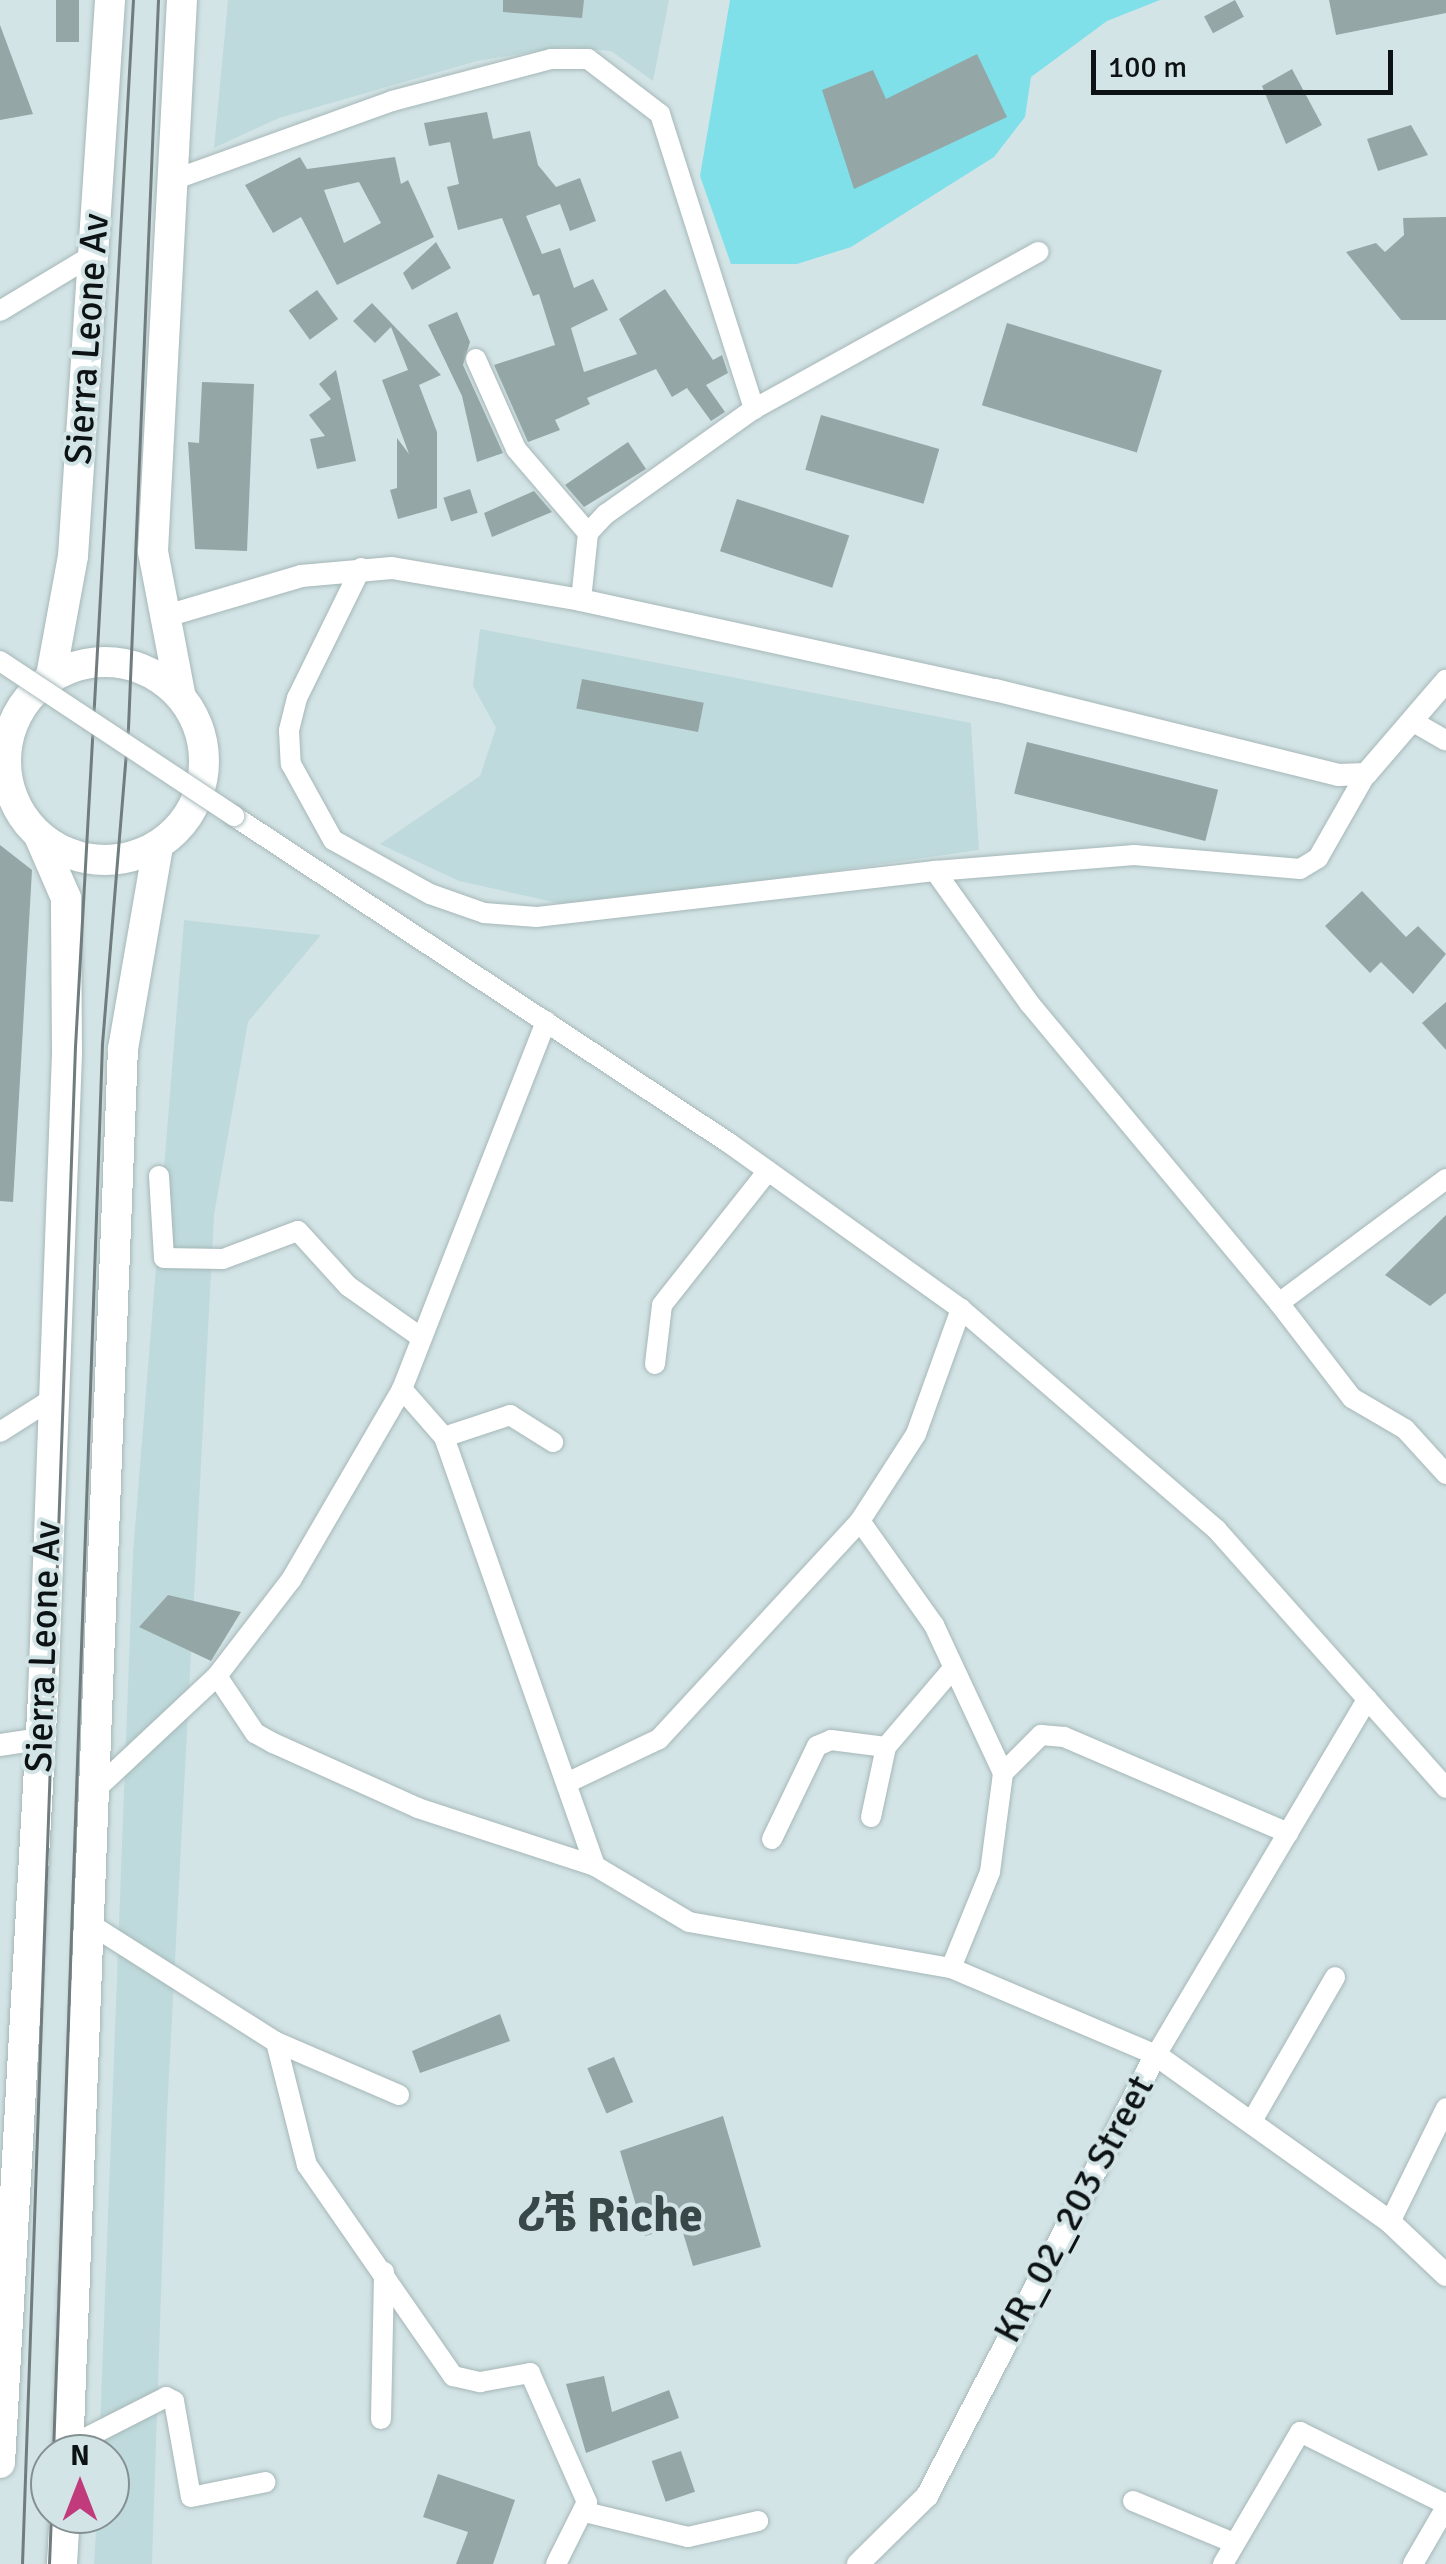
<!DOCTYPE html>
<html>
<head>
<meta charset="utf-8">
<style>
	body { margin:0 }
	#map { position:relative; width:1446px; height:2564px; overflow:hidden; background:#d3e4e6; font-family:Signika,"Noto Sans Ethiopic",sans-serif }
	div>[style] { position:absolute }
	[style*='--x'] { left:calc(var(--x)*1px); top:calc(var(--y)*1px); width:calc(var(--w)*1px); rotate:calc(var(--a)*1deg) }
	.built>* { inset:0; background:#bfdadc }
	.green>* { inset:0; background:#7fe0ea }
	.building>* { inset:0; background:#95a6a7; transform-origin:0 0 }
	.roads { filter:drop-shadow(0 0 2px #a6b7b8) drop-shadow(0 0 2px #a6b7b8) }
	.minor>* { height:20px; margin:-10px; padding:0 10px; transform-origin:10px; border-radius:10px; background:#fff }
	.tertiary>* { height:22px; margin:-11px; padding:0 11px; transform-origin:11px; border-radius:11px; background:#fff }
	.primary>* { height:30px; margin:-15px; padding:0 15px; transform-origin:15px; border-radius:15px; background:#fff }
	.primary>.ring { margin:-15px; padding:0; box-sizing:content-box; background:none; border:30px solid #fff; border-radius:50% }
	.tram>* { height:2.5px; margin:-1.25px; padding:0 1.25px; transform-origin:1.25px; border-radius:1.25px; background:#707c7d }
	.bridges { filter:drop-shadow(0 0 2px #a6b7b8) drop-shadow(0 0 2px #a6b7b8) }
	.minor-bridge>* { height:20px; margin:-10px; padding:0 10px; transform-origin:10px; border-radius:10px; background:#fff }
	span { translate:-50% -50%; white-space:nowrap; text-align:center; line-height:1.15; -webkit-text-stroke:8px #d3e4e6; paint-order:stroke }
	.street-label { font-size:38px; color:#0d1314 }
	.district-label { font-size:48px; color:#384748; font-weight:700 }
	.north { position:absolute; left:30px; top:2434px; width:100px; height:100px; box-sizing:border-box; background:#d3e4e6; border:2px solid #849092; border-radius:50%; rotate:0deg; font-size:28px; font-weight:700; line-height:40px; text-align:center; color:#0d1314 }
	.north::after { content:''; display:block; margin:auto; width:35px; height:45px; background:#c03a7c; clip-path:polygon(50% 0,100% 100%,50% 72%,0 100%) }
	.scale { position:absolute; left:1091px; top:50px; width:302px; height:45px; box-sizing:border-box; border:5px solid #0d1314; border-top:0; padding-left:12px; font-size:30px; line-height:35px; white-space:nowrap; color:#0d1314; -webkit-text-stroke:8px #d3e4e6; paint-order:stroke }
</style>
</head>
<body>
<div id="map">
	<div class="built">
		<div style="clip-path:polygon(228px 0,669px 0,653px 81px,611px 51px,564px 47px,477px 61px,279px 118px,214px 148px)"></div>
		<div style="clip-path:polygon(480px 629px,971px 723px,979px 850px,636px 899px,558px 903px,459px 881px,380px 844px,480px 776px,496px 728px,473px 686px)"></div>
		<div style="clip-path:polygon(184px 920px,321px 935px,248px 1022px,214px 1215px,167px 2114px,152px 2564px,94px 2564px,97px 2514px,110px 2514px,110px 2454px,99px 2454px,133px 1553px)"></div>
	</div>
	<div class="green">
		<div style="clip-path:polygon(730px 0,1160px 0,1107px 21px,1031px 77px,1025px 117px,994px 157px,851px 247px,797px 264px,731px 264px,700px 176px)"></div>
	</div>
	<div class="building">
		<div style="left:56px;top:0;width:23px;height:42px"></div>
		<div style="clip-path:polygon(503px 0,584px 0,582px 18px,503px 12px)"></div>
		<div style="left:1235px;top:0;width:19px;height:35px;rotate:62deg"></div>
		<div style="clip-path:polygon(1329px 0,1446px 0,1446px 13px,1336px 35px)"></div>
		<div style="clip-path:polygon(0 25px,33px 114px,0 120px)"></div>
		<div style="clip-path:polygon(977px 54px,1007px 117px,854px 189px,822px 90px,873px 70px,886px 99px)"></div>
		<div style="clip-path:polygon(1292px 69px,1322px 125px,1286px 144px,1262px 86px)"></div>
		<div style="clip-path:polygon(487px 112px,493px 139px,530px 131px,538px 165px,556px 187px,580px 178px,596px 221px,570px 231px,560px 204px,526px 216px,542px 254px,560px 248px,574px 288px,593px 279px,608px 310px,571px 328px,584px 372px,637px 354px,619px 319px,665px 289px,713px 360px,722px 355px,728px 373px,706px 385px,725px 412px,711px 421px,687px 388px,672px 397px,656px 369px,587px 398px,590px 404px,555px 420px,560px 430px,528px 442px,494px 365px,555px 345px,539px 294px,533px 296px,502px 218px,458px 230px,447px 187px,459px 184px,450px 142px,429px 146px,424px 123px)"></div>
		<div style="clip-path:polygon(1411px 125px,1428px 155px,1378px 171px,1367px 139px)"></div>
		<div style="clip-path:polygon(evenodd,300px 157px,307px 169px,395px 157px,401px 184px,408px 180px,434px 237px,337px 285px,301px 217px,273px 233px,245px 185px,300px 157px,359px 182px,381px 223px,344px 243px,324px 190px,359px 182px)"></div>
		<div style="clip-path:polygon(1446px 217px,1446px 320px,1401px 320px,1346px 252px,1376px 243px,1385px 252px,1404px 235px,1403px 218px)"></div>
		<div style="clip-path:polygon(436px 242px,451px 268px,412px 290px,403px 273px)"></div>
		<div style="left:317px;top:290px;width:36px;height:35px;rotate:54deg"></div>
		<div style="clip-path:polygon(372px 303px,441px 375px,419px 385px,437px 432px,437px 508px,398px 519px,390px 490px,397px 488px,397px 438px,409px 454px,382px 380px,408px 370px,391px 327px,375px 343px,353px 321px)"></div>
		<div style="clip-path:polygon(457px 312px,470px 342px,463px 365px,503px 453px,477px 462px,462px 396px,428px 325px)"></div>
		<div style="left:1007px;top:323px;width:162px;height:86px;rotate:17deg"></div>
		<div style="clip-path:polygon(336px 370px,356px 461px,317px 469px,310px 439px,325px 436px,309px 415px,331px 399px,319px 384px)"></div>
		<div style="clip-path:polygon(202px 382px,254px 384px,247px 551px,195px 549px,188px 442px,199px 443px)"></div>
		<div style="left:821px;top:415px;width:123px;height:57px;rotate:16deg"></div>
		<div style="clip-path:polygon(628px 442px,646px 469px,584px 507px,565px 485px)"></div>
		<div style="left:470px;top:489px;width:25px;height:28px;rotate:72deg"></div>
		<div style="clip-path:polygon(534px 491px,552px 512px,492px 537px,484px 513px)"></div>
		<div style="left:737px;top:499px;width:118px;height:55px;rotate:18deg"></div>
		<div style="left:582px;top:679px;width:124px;height:30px;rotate:11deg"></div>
		<div style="left:1027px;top:742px;width:197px;height:53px;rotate:14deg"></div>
		<div style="clip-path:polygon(0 845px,32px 870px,13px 1202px,0 1201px)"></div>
		<div style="clip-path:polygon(1362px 891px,1406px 937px,1418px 926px,1446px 954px,1413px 994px,1381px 962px,1370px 973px,1325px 926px)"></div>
		<div style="clip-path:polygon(1446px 1002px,1446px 1050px,1422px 1023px)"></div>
		<div style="clip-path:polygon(1446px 1215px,1446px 1293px,1430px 1306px,1385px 1275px)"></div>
		<div style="clip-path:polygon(168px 1595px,241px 1612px,211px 1661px,139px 1627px)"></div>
		<div style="clip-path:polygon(500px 2014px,510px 2041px,420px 2073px,412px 2051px)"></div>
		<div style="left:614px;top:2057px;width:49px;height:29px;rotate:67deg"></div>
		<div style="clip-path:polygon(723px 2116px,761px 2247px,693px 2266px,681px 2226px,645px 2236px,620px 2151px)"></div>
		<div style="clip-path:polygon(604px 2376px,612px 2412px,669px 2390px,679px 2418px,586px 2453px,566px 2384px)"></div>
		<div style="left:681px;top:2451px;width:43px;height:31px;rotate:71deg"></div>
		<div style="clip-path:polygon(438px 2474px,515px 2500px,493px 2564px,456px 2564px,468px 2532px,423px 2517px)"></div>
	</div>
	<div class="roads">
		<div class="minor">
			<div style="--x:173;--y:180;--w:233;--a:-19.8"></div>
			<div style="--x:392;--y:101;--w:164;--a:-14.8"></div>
			<div style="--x:551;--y:59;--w:37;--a:0"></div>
			<div style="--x:588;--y:59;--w:91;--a:37.4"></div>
			<div style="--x:660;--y:114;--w:310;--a:72.3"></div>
			<div style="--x:0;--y:311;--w:109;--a:-31.1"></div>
			<div style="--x:476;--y:359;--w:98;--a:66"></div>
			<div style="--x:516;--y:449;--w:111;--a:49.4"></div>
			<div style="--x:361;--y:568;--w:145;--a:116.2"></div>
			<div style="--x:297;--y:698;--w:34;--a:104"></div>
			<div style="--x:289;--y:731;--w:33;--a:87"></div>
			<div style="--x:291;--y:764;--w:87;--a:61.1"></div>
			<div style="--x:333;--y:840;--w:111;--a:29.1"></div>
			<div style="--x:430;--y:894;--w:57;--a:19.4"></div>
			<div style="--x:484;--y:913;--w:53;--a:4.3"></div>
			<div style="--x:537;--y:917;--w:401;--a:-6.6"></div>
			<div style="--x:935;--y:871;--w:163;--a:54.5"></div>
			<div style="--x:1030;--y:1004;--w:389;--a:50.2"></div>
			<div style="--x:1279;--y:1303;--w:208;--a:-36.6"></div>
			<div style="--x:581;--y:600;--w:67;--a:-84"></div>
			<div style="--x:588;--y:533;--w:26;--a:-47"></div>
			<div style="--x:606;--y:514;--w:181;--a:-35.4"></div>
			<div style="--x:754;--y:409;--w:325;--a:-28.9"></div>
			<div style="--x:1412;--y:721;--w:39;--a:30"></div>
			<div style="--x:234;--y:816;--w:593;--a:33.45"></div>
			<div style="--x:729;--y:1143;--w:285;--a:35.6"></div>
			<div style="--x:961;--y:1309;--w:338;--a:40.8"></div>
			<div style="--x:1217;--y:1530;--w:345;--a:48.4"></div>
			<div style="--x:935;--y:871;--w:200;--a:-4.6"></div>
			<div style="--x:1134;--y:855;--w:167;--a:4.8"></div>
			<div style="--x:1300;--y:869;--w:21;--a:-31"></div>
			<div style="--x:1318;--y:858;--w:97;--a:-60.3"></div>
			<div style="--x:159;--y:1176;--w:82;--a:86.5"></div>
			<div style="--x:164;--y:1258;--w:59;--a:1"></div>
			<div style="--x:223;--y:1259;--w:80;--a:-20.5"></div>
			<div style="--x:298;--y:1231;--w:74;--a:47.7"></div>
			<div style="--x:348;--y:1286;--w:87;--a:35.2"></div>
			<div style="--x:1279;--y:1303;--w:120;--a:52.5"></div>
			<div style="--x:1352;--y:1398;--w:61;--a:30.3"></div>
			<div style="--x:1405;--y:1429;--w:61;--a:47.7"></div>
			<div style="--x:655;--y:1364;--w:59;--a:-83.2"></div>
			<div style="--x:662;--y:1305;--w:171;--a:-51.7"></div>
			<div style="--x:402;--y:1389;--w:64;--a:48.8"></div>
			<div style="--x:444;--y:1437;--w:455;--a:70.6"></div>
			<div style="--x:595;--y:1866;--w:109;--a:30.8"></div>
			<div style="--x:689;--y:1922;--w:266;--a:10"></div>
			<div style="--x:951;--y:1968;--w:223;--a:23"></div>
			<div style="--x:1156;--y:2055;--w:414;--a:-59.3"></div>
			<div style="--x:0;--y:1432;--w:62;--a:-32.4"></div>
			<div style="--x:444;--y:1437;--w:70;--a:-18.4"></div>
			<div style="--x:510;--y:1415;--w:51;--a:32.1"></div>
			<div style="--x:860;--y:1521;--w:128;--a:54.6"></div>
			<div style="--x:934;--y:1625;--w:163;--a:65"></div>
			<div style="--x:217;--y:1676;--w:69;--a:56.3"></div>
			<div style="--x:255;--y:1733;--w:21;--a:29"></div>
			<div style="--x:273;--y:1743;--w:159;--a:24.1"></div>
			<div style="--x:418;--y:1808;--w:186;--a:18.1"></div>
			<div style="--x:569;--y:1782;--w:100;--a:-25.5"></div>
			<div style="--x:659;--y:1739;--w:297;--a:-47.3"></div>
			<div style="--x:860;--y:1521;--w:103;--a:-57.2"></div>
			<div style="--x:916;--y:1434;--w:133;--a:-70.2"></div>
			<div style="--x:93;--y:1792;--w:170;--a:-43.1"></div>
			<div style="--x:217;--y:1676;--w:121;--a:-52.4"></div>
			<div style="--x:291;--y:1580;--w:221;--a:-59.8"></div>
			<div style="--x:402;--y:1389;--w:395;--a:-68.6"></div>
			<div style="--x:871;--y:1817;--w:72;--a:-77.9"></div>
			<div style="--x:772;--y:1839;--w:103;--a:-64.2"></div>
			<div style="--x:817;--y:1746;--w:15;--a:-23"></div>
			<div style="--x:831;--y:1740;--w:55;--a:7.3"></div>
			<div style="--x:886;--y:1747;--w:100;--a:-49.5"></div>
			<div style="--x:90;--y:1924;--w:220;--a:32.4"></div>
			<div style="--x:276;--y:2042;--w:127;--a:75.9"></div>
			<div style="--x:307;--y:2165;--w:257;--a:55.3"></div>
			<div style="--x:453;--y:2376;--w:28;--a:13"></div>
			<div style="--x:480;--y:2382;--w:51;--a:-10.2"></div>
			<div style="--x:530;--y:2373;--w:141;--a:66.2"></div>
			<div style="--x:587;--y:2502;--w:69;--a:116.6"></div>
			<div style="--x:951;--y:1968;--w:104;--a:-67.9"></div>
			<div style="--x:990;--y:1872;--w:100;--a:-82.5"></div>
			<div style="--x:1003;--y:1773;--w:54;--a:-45"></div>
			<div style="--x:1041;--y:1735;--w:23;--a:5"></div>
			<div style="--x:1064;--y:1737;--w:244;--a:23.2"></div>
			<div style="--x:276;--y:2042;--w:134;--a:23.3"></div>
			<div style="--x:1252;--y:2121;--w:166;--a:-60"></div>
			<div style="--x:1390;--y:2222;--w:127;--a:-63.8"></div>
			<div style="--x:381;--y:2419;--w:147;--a:-88.8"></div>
			<div style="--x:68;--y:2447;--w:110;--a:-27"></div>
			<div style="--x:166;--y:2397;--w:9;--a:27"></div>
			<div style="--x:174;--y:2401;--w:97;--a:80"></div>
			<div style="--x:191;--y:2497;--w:76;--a:-11.3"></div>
			<div style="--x:1133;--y:2501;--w:109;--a:22.6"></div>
			<div style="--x:585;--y:2512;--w:106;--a:13.6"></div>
			<div style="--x:688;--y:2537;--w:72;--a:-12.9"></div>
			<div style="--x:1223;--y:2564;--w:153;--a:-59.7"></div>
			<div style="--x:1300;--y:2432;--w:163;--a:26.3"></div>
			<div style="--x:1413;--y:2564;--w:66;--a:-59.9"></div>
		</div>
		<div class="tertiary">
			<div style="--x:163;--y:617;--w:144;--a:-16.5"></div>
			<div style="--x:301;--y:576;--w:91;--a:-5"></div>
			<div style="--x:392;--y:568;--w:192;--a:9.6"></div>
			<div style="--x:581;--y:600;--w:424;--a:12.3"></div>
			<div style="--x:995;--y:690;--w:353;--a:13.9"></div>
			<div style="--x:1338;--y:775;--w:28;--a:-2"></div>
			<div style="--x:1366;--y:774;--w:123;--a:-49.3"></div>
			<div style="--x:0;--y:1745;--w:40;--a:-8.5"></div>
			<div style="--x:858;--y:2564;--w:97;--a:-44.6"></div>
			<div style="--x:927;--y:2496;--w:497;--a:-62.6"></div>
			<div style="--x:1156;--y:2055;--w:287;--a:35.5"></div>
			<div style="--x:1390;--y:2222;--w:77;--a:43.4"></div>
		</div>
		<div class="primary">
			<div class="ring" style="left:6px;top:662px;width:168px;height:168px"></div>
			<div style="--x:51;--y:676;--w:122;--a:-79.6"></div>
			<div style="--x:73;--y:556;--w:557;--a:-86.19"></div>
			<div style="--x:180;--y:693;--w:145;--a:-100.8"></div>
			<div style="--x:153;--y:551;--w:552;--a:-86.99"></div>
			<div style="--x:68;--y:2454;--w:1406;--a:-87.76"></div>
			<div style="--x:123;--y:1049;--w:206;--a:-80.2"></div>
			<div style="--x:0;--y:2463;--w:768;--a:-86.79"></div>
			<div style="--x:43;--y:1696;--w:643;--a:-87.86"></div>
			<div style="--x:67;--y:1053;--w:155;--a:-90.4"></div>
			<div style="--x:66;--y:898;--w:68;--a:-113.5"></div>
			<div style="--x:62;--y:2564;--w:50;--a:-86.6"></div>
		</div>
	</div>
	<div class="tram">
		<div style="--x:53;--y:2454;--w:1411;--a:-88.01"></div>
		<div style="--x:102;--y:1044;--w:317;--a:-85.3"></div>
		<div style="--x:128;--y:728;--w:729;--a:-87.64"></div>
		<div style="--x:22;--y:2564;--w:1518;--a:-88"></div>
		<div style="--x:75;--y:1047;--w:1049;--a:-86.83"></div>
		<div style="--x:49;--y:2564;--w:50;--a:-87.7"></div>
	</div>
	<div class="bridges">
		<div class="minor-bridge">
			<div style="--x:0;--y:661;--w:281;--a:33.5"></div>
		</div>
	</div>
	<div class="street-label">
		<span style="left:87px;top:339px;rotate:-86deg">Sierra Leone Av</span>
		<span style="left:43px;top:1647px;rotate:-88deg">Sierra Leone Av</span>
		<span style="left:1074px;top:2209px;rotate:-62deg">KR_02_203 Street</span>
	</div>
	<div class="district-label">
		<span style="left:610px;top:2216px">ሪቼ Riche</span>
	</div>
	<div class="north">N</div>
	<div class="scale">100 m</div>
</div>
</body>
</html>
